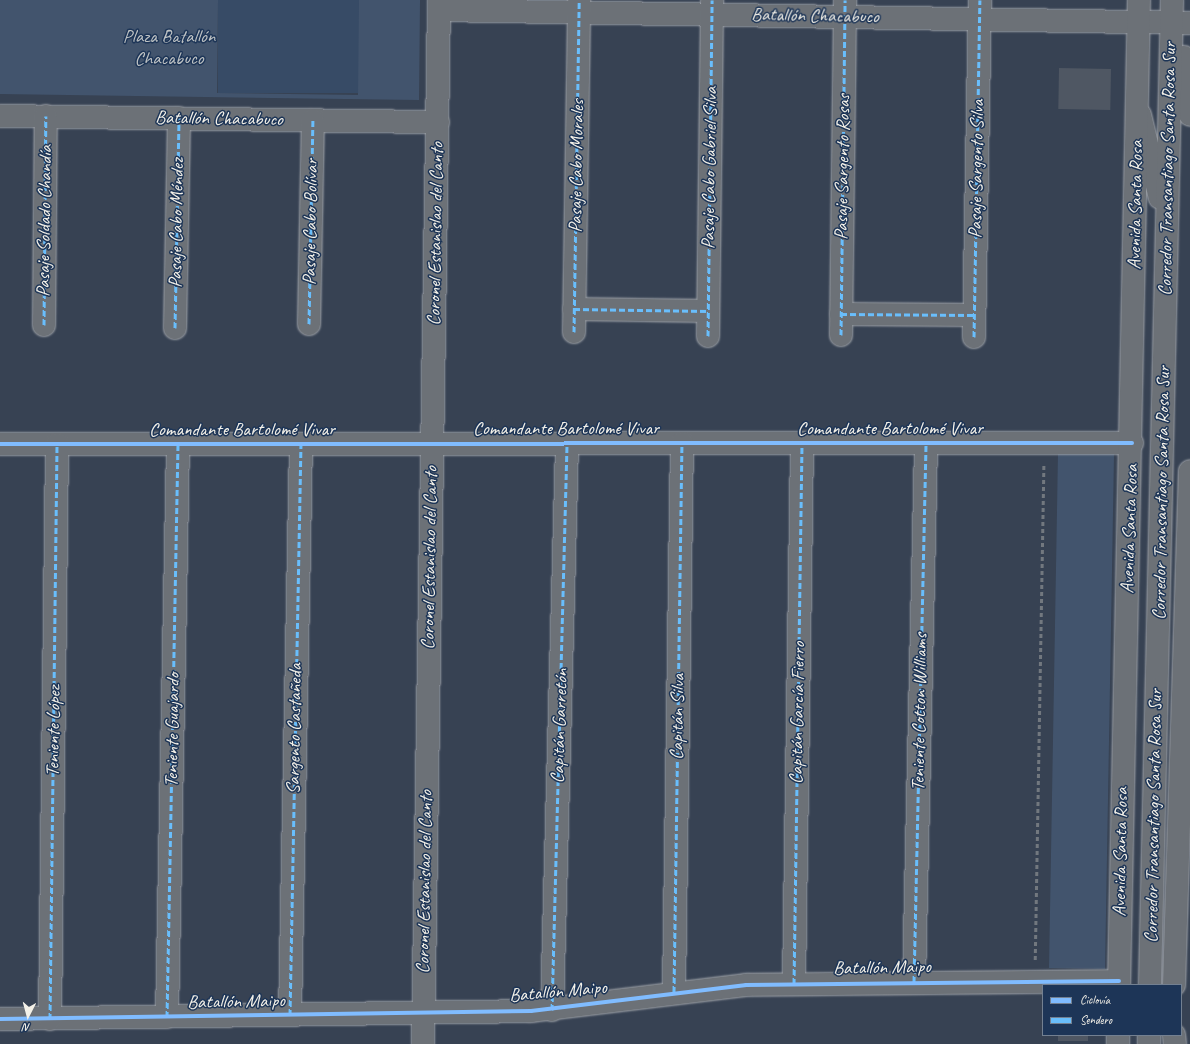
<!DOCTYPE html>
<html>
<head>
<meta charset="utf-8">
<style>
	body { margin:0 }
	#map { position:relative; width:1190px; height:1044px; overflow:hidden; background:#374253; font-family:Caveat,sans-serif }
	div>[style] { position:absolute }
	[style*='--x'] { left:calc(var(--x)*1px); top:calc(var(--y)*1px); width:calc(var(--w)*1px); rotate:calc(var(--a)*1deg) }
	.built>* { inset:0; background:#374b66; transform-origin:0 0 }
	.green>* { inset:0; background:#42546d; transform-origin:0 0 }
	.building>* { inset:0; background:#4f5763; transform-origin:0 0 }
	.path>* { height:2.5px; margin-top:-1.25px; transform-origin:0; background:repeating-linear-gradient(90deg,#72787f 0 4px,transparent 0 7px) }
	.roads { filter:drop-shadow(0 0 1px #9da1a7) drop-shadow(0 0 1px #9da1a7) }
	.minor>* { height:22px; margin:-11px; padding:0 11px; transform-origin:11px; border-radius:11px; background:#6c7177 }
	.major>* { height:22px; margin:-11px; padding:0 11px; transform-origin:11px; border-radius:11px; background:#6c7177 }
	.quiet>* { height:3px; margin-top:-1.5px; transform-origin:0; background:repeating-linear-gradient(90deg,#69befc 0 6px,transparent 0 9px) }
	.cycleway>* { height:4px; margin:-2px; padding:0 2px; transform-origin:2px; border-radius:2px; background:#80bcff }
	span { translate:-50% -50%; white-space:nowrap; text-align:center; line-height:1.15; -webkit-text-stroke:3px #1d3557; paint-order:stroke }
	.street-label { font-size:19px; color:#f4f1e8 }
	.park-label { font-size:19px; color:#bfc3c4 }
	.legend { position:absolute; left:1042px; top:984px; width:140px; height:52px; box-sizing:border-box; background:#1d3557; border:1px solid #738091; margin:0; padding:5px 7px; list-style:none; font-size:12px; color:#f4f1e8 }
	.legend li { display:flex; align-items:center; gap:8px; height:20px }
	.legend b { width:20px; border:1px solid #738091 }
	.north { position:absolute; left:8px; top:996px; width:40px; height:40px; -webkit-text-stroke:3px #1d3557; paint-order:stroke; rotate:186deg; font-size:11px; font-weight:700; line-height:16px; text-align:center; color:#f4f1e8 }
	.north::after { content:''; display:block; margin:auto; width:14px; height:18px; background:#f4f1e8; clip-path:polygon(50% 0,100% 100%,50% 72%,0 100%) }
</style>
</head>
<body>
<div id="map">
	<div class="built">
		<div style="left:218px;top:0;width:141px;height:93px"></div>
	</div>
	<div class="green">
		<div style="clip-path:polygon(0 0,218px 0,217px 93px,358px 95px,359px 0,420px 0,419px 100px,0 94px)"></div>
		<div style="left:1114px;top:454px;width:515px;height:56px;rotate:91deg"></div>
	</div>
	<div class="building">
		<div style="left:1111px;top:69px;width:41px;height:52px;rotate:91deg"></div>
		<div style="left:1058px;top:1035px;width:30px;height:6px"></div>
	</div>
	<div class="path">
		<div style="--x:1035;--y:960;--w:495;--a:-89"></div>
	</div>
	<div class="roads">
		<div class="minor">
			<div style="--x:439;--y:10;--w:751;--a:0.99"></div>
			<div style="--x:1184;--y:57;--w:58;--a:84.1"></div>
			<div style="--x:1140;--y:115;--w:85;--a:76.5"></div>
			<div style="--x:0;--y:116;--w:438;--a:0.8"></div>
			<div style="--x:574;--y:309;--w:134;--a:0.9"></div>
			<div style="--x:841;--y:314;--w:133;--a:0.4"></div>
			<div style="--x:309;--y:324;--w:204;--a:-88.9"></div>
			<div style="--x:44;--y:325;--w:209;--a:-89.5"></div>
			<div style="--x:175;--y:328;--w:210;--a:-88.9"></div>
			<div style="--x:574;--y:332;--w:332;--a:-89.1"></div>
			<div style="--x:841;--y:335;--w:335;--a:-89.3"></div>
			<div style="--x:708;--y:336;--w:335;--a:-89.3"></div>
			<div style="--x:974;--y:337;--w:337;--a:-89"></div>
			<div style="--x:0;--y:444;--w:1132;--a:-0.05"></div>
			<div style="--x:914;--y:982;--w:539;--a:-88.72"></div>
			<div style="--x:794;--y:984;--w:541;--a:-89.15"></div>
			<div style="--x:1150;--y:985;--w:985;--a:-88.72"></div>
			<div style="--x:1174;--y:985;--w:514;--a:-88.22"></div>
			<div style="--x:674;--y:992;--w:549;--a:-89.17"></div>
			<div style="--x:552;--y:1010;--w:567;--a:-88.48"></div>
			<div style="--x:290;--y:1015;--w:571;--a:-88.9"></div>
			<div style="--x:167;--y:1017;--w:573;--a:-88.9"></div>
			<div style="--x:0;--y:1019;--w:531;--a:-0.86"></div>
			<div style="--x:531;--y:1011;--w:217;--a:-6.9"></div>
			<div style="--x:746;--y:985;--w:373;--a:-0.6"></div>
			<div style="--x:50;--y:1019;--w:575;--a:-89.3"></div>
			<div style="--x:1174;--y:1035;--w:9;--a:84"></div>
			<div style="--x:423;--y:1044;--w:1044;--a:-89.12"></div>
			<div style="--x:1149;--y:1044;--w:9;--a:-90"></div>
		</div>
		<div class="major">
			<div style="--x:1119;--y:985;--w:985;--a:-88.84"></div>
			<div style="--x:1118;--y:1044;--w:9;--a:-90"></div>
		</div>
	</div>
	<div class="quiet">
		<div style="--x:574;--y:309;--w:134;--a:0.9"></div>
		<div style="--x:841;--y:314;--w:133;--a:0.4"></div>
		<div style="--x:309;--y:324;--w:204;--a:-88.9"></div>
		<div style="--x:44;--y:325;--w:209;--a:-89.5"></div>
		<div style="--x:175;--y:328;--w:210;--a:-88.9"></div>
		<div style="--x:574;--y:332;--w:332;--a:-89.1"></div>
		<div style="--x:841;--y:335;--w:335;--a:-89.3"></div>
		<div style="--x:708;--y:336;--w:336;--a:-89.3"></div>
		<div style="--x:974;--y:337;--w:337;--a:-89"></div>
		<div style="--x:914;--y:982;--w:539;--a:-88.72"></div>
		<div style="--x:794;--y:984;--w:541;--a:-89.15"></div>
		<div style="--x:674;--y:992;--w:549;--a:-89.17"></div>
		<div style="--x:552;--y:1010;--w:567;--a:-88.48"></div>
		<div style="--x:290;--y:1015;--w:571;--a:-88.9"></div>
		<div style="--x:167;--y:1017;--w:573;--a:-88.9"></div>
		<div style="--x:50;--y:1019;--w:575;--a:-89.3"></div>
	</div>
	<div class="cycleway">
		<div style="--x:0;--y:444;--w:1132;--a:-0.05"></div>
		<div style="--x:0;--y:1019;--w:531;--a:-0.86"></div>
		<div style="--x:531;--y:1011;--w:217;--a:-6.9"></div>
		<div style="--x:746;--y:985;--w:373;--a:-0.6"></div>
	</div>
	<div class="street-label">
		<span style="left:815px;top:16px;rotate:1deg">Batallón Chacabuco</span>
		<span style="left:219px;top:119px;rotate:1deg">Batallón Chacabuco</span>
		<span style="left:577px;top:166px;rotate:-89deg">Pasaje Cabo Morales</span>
		<span style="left:843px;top:167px;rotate:-89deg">Pasaje Sargento Rosas</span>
		<span style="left:710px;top:168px;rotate:-89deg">Pasaje Cabo Gabriel Silva</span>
		<span style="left:977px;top:169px;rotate:-89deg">Pasaje Sargento Silva</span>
		<span style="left:1168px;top:169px;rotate:-89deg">Corredor Transantiago Santa Rosa Sur</span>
		<span style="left:1136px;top:205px;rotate:-89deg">Avenida Santa Rosa</span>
		<span style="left:45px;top:221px;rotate:-89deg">Pasaje Soldado Chandía</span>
		<span style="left:311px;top:222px;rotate:-89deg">Pasaje Cabo Bolívar</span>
		<span style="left:177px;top:223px;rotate:-89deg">Pasaje Cabo Méndez</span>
		<span style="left:436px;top:234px;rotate:-89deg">Coronel Estanislao del Canto</span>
		<span style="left:566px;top:429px">Comandante Bartolomé Vivar</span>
		<span style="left:890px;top:429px">Comandante Bartolomé Vivar</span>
		<span style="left:242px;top:430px">Comandante Bartolomé Vivar</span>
		<span style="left:1162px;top:493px;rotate:-89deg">Corredor Transantiago Santa Rosa Sur</span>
		<span style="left:1130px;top:529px;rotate:-88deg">Avenida Santa Rosa</span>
		<span style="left:430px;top:558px;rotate:-89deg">Coronel Estanislao del Canto</span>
		<span style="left:920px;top:712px;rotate:-89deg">Teniente Cotton Williams</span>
		<span style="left:798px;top:713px;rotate:-89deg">Capitán García Fierro</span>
		<span style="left:678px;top:717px;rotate:-89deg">Capitán Silva</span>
		<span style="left:560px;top:726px;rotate:-88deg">Capitán Garretón</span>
		<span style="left:295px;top:729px;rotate:-89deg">Sargento Castañeda</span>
		<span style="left:173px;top:730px;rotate:-89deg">Teniente Guajardo</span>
		<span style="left:54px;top:731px;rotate:-89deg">Teniente López</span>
		<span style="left:1154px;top:816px;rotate:-89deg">Corredor Transantiago Santa Rosa Sur</span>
		<span style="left:1121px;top:852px;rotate:-89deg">Avenida Santa Rosa</span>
		<span style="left:425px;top:882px;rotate:-89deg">Coronel Estanislao del Canto</span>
		<span style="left:882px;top:968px;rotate:-1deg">Batallón Maipo</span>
		<span style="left:558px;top:992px;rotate:-5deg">Batallón Maipo</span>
		<span style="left:236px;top:1002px;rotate:-1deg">Batallón Maipo</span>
	</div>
	<div class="park-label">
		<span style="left:169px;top:48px">Plaza Batallón<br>Chacabuco</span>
	</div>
	<ul class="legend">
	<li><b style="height:5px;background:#80bcff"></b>Ciclovía</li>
	<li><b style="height:5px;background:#69befc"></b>Sendero</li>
	</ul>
	<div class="north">N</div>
</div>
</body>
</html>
